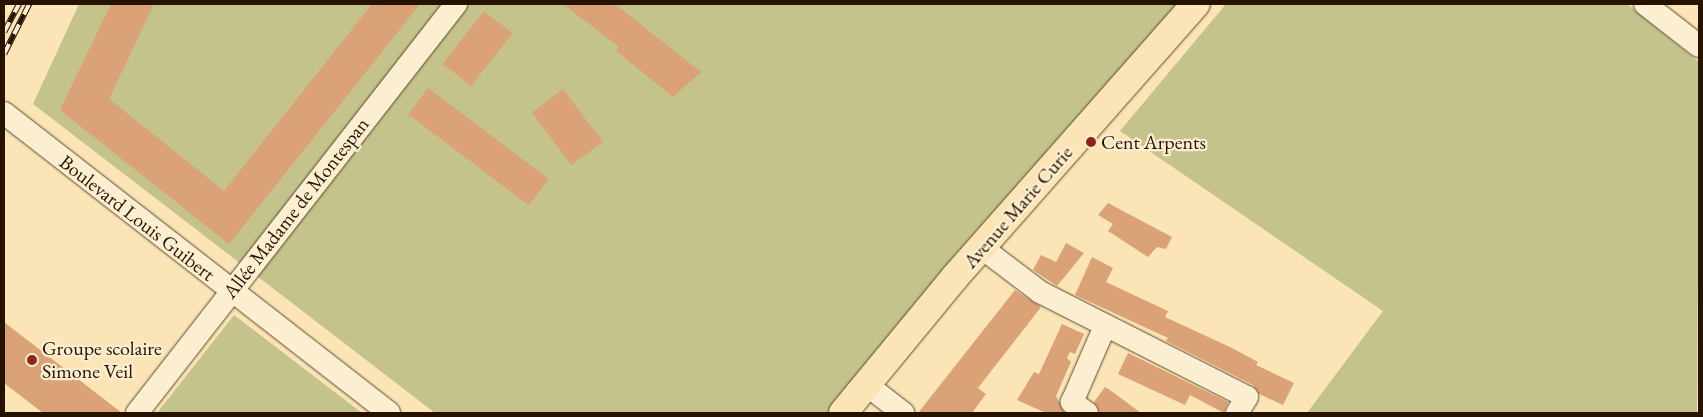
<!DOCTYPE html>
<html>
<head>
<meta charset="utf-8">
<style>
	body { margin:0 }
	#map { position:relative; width:1703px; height:417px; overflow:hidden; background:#fbe5b6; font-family:"EB Garamond",serif }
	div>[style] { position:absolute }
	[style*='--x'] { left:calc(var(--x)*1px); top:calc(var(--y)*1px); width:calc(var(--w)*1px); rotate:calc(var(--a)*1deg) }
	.green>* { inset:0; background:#c3c38b }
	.building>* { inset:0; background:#dba278; transform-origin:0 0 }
	.roads { filter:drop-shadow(0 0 1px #5a482e) drop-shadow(0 0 1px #5a482e) }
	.minor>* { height:22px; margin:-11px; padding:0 11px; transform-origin:11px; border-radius:11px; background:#fceed0 }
	.major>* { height:28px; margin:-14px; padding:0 14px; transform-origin:14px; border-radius:14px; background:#fbe5b6 }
	.rail>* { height:5.5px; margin-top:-2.75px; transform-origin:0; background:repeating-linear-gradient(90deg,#fceed0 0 11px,#251300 0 22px); box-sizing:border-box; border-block:1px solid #251300 }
	.dots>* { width:14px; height:14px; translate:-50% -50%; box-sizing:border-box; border:2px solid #fceed0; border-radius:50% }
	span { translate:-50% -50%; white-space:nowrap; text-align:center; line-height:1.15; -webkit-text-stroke:4.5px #fceed0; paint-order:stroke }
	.poi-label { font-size:20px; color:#251300 }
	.left { translate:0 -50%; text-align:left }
	.street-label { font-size:20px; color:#251300 }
	.frame { position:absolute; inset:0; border:5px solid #251300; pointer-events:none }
</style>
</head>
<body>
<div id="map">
	<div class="green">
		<div style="clip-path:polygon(79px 4px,1179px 4px,828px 413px,435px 413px,33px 104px)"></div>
		<div style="clip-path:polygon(1226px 4px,1627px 4px,1699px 62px,1697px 413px,1307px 413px,1383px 311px,1120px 131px)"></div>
		<div style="clip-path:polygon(234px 315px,362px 413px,157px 413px)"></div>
	</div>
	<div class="building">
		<div style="clip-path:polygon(111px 4px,154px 4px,109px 99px,224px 191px,372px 4px,420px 4px,229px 244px,60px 110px)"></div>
		<div style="clip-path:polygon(563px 4px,615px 4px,701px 72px,673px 97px,616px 51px,619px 47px)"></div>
		<div style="left:484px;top:11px;width:36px;height:67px;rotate:38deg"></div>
		<div style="left:428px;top:88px;width:151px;height:33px;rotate:37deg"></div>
		<div style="left:563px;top:89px;width:66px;height:39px;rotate:53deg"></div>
		<div style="clip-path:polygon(1108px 203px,1172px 237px,1166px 249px,1157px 247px,1148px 257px,1108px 231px,1113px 224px,1098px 215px)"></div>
		<div style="clip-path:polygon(1066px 243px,1084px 253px,1057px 286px,1033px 270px,1041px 255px,1056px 262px)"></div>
		<div style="clip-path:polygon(1092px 257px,1113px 268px,1106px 282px,1168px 311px,1165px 317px,1232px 348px,1258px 362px,1256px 365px,1294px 383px,1283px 405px,1259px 394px,1253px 385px,1166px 341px,1168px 338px,1075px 295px)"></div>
		<div style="clip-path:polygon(1015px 290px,1041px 307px,978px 388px,986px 394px,972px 413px,918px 413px)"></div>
		<div style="clip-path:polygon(4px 322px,122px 413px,43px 413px,4px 383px)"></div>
		<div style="clip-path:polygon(1062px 324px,1084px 334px,1075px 354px,1070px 352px,1067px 358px,1071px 362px,1056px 396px,1065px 413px,1046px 413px,1017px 400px,1034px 372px,1039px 374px)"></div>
		<div style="clip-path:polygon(1128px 353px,1228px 402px,1224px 413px,1190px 395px,1185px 405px,1118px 374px)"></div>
		<div style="clip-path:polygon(1105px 387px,1110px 390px,1141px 413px,1100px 413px,1094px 402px)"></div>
	</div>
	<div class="roads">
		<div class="minor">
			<div style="--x:1645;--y:4;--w:68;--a:37.9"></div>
			<div style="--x:4;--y:113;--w:488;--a:37.9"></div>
			<div style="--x:982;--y:248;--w:73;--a:37.2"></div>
			<div style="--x:1040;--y:292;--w:232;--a:26.9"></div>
			<div style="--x:1247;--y:397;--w:19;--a:122"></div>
			<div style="--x:867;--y:385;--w:46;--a:37.9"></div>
			<div style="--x:137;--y:413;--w:519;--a:-52.05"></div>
			<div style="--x:1087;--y:413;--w:19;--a:-144"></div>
			<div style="--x:1072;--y:402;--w:83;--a:-66.5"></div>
		</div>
		<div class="major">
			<div style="--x:843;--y:413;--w:176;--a:-50.5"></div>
			<div style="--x:955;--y:277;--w:364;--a:-48.6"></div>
		</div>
	</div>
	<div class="rail">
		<div style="--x:4;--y:32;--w:32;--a:-62"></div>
		<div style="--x:4;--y:54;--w:56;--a:-63.4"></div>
	</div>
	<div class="dots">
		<div style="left:1091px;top:142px;background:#8f2418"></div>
		<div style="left:32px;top:360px;background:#8f2418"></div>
	</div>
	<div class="poi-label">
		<span class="left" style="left:1101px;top:142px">Cent Arpents</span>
		<span class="left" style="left:42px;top:360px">Groupe scolaire<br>Simone Veil</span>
	</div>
	<div class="street-label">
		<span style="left:1018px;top:207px;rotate:-49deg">Avenue Marie Curie</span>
		<span style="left:296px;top:208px;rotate:-52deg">Allée Madame de Montespan</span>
		<span style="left:137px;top:218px;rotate:38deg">Boulevard Louis Guibert</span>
	</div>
	<div class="frame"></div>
</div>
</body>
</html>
